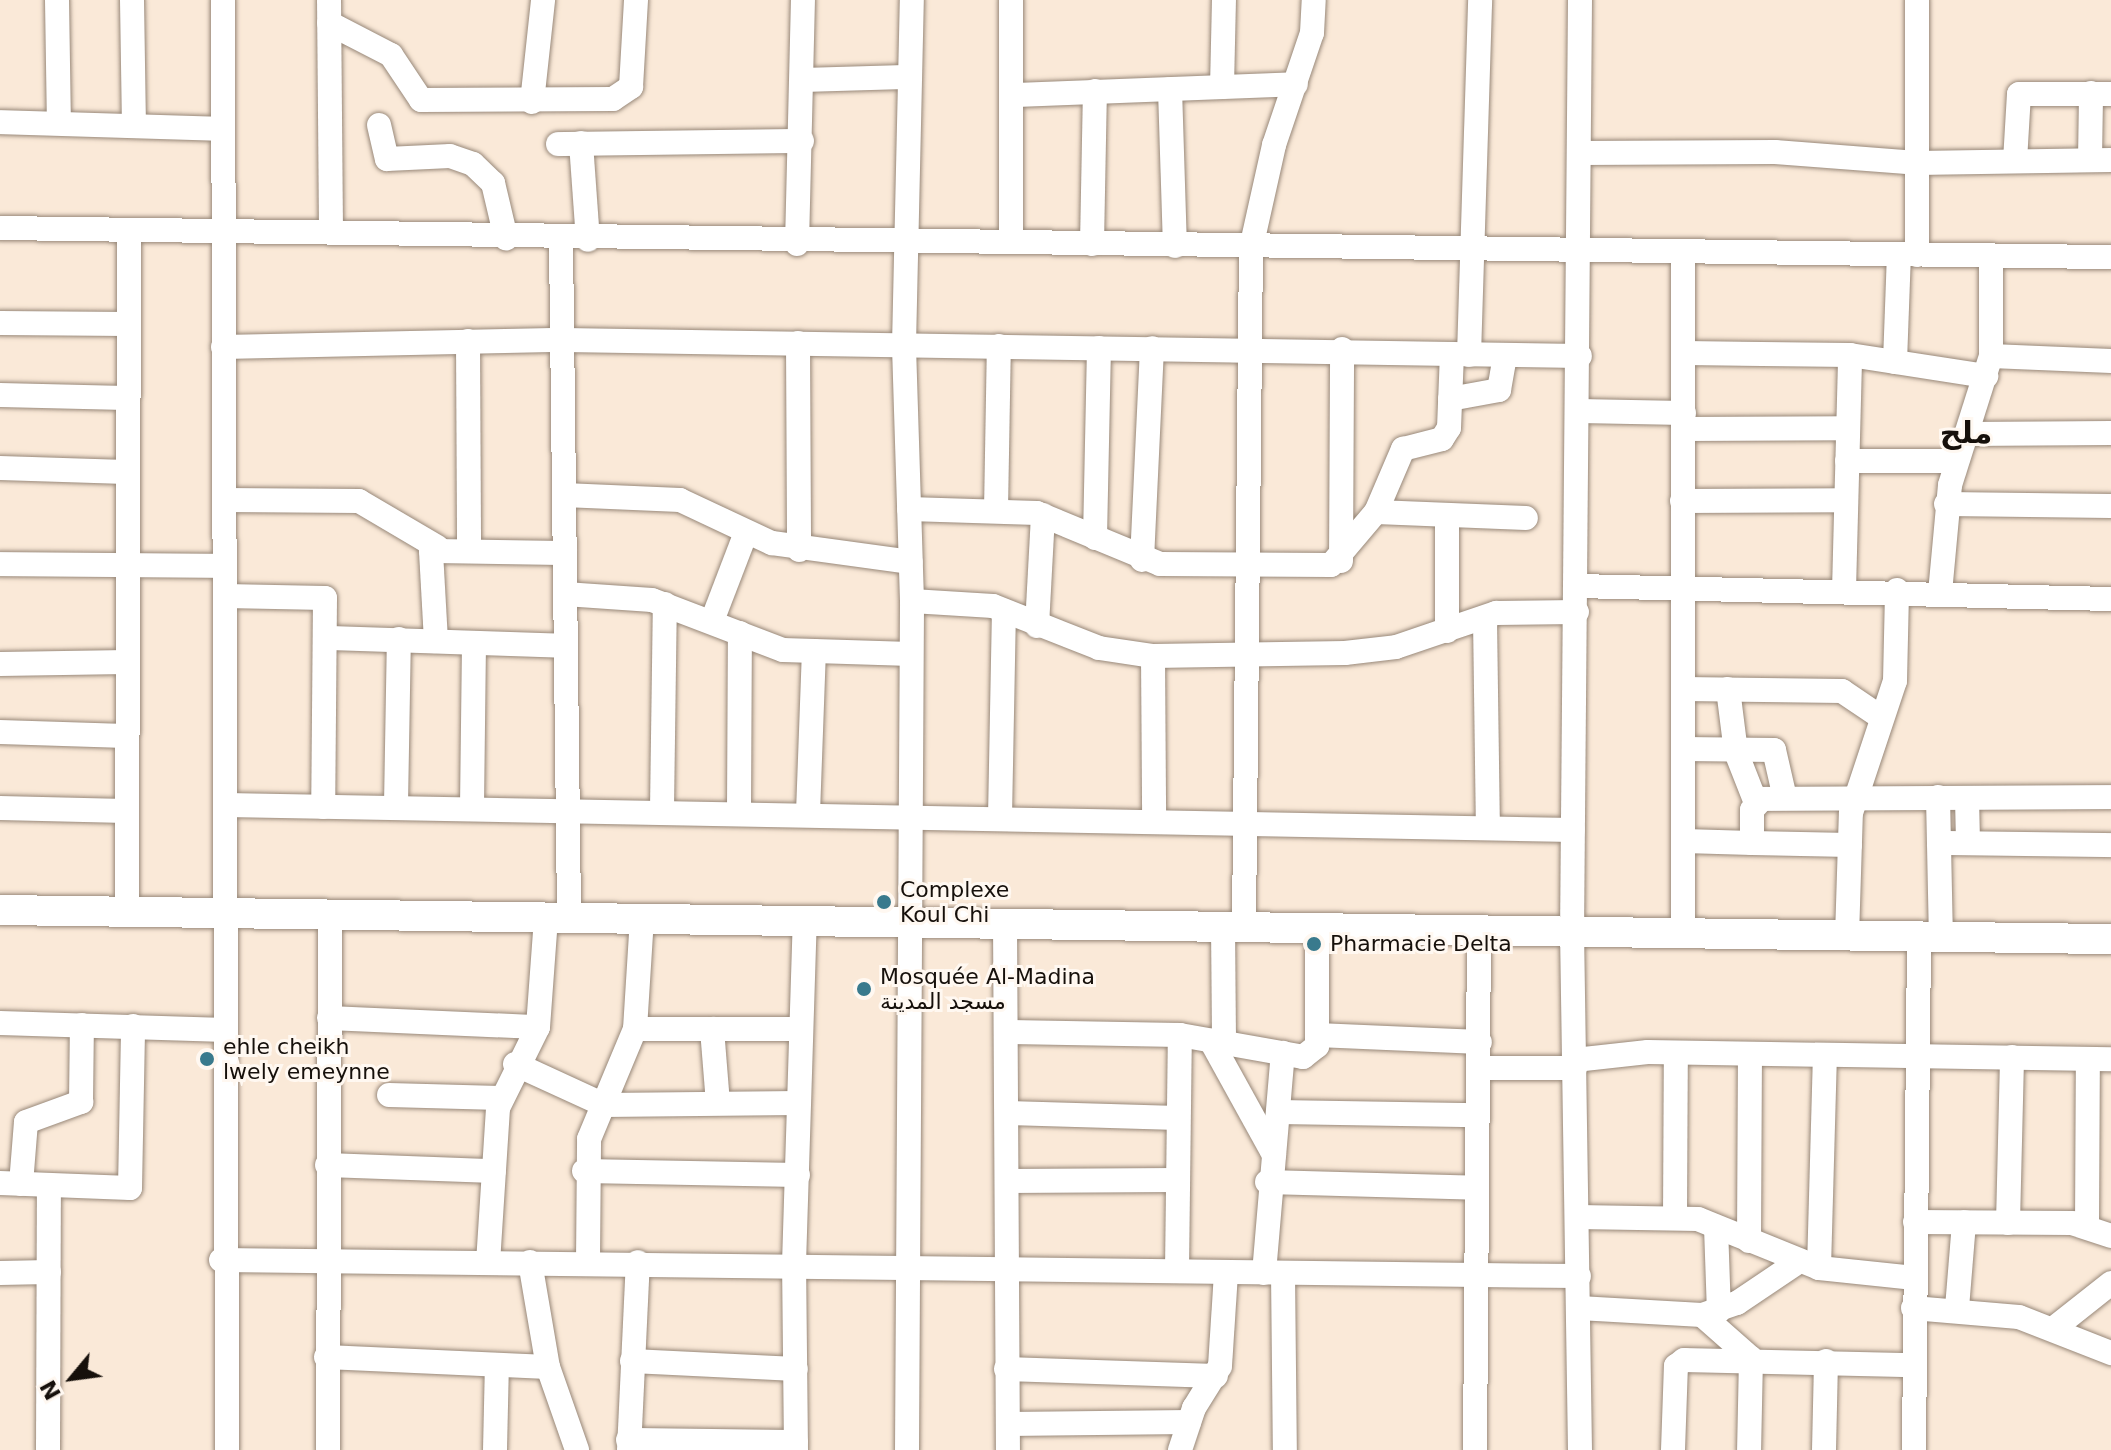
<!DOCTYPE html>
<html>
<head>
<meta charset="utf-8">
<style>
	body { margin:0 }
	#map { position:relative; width:2111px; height:1450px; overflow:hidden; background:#fae9d8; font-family:"DejaVu Sans",Vazirmatn,sans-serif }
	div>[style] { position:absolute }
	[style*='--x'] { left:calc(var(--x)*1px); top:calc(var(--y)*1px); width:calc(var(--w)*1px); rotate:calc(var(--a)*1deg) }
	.roads { filter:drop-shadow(0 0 2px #988879) drop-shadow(0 0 2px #988879) }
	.minor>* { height:24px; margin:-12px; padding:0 12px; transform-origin:12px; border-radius:12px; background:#fff }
	.major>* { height:30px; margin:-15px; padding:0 15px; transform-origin:15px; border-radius:15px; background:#fff }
	.dots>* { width:22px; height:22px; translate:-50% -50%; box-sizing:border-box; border:4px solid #fff8f1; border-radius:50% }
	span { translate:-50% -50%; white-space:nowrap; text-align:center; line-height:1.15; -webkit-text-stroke:6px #fff8f1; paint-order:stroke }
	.poi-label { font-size:22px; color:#16100b }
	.left { translate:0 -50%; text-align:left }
	.district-label { font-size:30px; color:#16100b; font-weight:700 }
	.north { position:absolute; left:32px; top:1338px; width:80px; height:80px; -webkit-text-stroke:6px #fff8f1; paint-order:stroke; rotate:241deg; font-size:22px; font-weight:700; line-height:32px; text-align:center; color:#16100b }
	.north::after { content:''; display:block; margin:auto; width:28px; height:36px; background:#16100b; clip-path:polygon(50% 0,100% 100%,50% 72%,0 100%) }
</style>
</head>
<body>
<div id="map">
	<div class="roads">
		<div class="minor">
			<div style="--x:57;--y:0;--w:123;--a:89.1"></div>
			<div style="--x:132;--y:0;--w:126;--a:89.1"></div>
			<div style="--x:223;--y:0;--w:1450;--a:89.84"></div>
			<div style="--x:329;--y:0;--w:232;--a:89.5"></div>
			<div style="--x:1580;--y:0;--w:930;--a:90.49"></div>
			<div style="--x:1572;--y:930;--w:520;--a:89.12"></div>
			<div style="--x:1917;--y:0;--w:255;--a:90"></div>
			<div style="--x:329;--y:23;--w:70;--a:27.3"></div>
			<div style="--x:391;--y:55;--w:54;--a:56.3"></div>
			<div style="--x:421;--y:100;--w:192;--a:-0.3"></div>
			<div style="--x:613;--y:99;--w:22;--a:-34"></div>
			<div style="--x:631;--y:87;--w:87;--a:-86.7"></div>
			<div style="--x:806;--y:80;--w:104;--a:-1.7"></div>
			<div style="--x:1222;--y:87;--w:87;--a:-88.7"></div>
			<div style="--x:1170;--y:89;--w:157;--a:88.2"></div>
			<div style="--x:1015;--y:95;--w:281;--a:-2.2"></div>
			<div style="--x:532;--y:102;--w:103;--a:-83.8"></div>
			<div style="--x:0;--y:122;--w:222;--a:1.8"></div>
			<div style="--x:379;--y:125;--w:35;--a:77"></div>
			<div style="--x:387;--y:159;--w:63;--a:-2.7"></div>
			<div style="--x:450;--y:156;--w:24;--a:19"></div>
			<div style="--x:473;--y:164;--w:28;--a:44"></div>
			<div style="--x:493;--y:183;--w:57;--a:76.7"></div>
			<div style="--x:581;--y:143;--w:97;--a:85.9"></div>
			<div style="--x:558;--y:144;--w:244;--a:-0.7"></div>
			<div style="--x:1580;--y:153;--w:195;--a:-0.3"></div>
			<div style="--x:1775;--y:152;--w:142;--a:4.4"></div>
			<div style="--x:1917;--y:163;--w:194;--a:-0.9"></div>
			<div style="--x:2090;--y:160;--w:67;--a:-89.1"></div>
			<div style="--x:2015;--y:161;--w:67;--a:-86.6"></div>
			<div style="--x:2019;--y:94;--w:92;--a:0"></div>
			<div style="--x:0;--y:228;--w:2111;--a:0.79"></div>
			<div style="--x:561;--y:240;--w:677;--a:89.32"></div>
			<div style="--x:1011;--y:242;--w:242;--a:-90"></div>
			<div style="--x:797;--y:244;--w:244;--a:-88.6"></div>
			<div style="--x:1092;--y:244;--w:153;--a:-88.9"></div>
			<div style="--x:1683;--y:251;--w:683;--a:90"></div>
			<div style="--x:0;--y:323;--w:127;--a:0.5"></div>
			<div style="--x:468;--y:341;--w:208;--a:89.7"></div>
			<div style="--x:798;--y:343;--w:207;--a:89.7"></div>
			<div style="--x:223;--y:347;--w:341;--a:-1.2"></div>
			<div style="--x:564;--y:340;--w:1016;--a:0.9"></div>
			<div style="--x:1685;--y:353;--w:165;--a:0.7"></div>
			<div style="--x:1850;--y:355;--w:138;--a:8.8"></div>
			<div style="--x:1469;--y:355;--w:355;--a:-88.2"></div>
			<div style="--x:1991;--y:356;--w:120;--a:2.4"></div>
			<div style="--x:1895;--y:362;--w:107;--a:-87.9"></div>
			<div style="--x:0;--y:395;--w:126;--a:1.4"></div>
			<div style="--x:1450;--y:399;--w:50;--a:-10.4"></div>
			<div style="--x:1499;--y:390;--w:35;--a:-80"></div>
			<div style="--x:1579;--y:411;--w:105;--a:1.1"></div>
			<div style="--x:1684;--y:429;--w:164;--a:-0.3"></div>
			<div style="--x:1966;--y:434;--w:145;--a:-0.4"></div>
			<div style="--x:1847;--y:461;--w:109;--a:0"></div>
			<div style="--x:0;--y:468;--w:126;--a:1.8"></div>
			<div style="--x:564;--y:495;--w:116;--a:2.5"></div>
			<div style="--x:680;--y:500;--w:102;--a:25.1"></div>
			<div style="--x:772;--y:543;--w:140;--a:7.8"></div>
			<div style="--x:225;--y:500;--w:134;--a:0.4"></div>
			<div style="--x:359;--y:501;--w:91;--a:30.5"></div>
			<div style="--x:1682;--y:501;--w:164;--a:-0.3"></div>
			<div style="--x:1946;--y:504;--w:165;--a:0.7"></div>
			<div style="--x:909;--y:509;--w:128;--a:1.8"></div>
			<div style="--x:1037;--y:513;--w:133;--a:22.5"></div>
			<div style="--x:1160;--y:564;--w:171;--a:0.3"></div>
			<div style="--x:1331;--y:565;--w:70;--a:-49.7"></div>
			<div style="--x:1376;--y:512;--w:69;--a:-66.8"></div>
			<div style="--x:1403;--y:449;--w:40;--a:-14.4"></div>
			<div style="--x:1442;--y:439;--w:13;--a:-58"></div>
			<div style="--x:1449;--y:428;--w:74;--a:-87.7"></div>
			<div style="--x:996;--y:511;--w:165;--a:-89"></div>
			<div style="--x:1376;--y:512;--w:150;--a:2.3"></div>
			<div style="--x:1447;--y:519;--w:112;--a:90"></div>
			<div style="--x:1095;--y:538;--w:190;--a:-88.8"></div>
			<div style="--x:1142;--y:560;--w:212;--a:-87.3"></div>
			<div style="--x:1341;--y:561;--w:212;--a:-89.7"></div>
			<div style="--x:0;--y:564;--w:225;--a:0.5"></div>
			<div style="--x:1578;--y:586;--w:533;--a:1.4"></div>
			<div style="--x:1844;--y:590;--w:235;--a:-88.5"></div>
			<div style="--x:1940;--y:593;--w:108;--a:-84.7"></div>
			<div style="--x:1950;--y:485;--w:135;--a:-72.4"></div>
			<div style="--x:1991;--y:356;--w:100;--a:-90"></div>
			<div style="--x:565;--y:594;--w:87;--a:3.9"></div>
			<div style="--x:652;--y:600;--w:140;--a:20.9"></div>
			<div style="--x:783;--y:650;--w:128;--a:1.8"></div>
			<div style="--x:225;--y:596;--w:100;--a:1.1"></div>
			<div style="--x:325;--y:598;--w:209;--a:90.5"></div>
			<div style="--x:912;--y:601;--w:81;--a:3.5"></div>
			<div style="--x:993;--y:606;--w:114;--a:21.6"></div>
			<div style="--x:1099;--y:648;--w:55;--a:8.4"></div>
			<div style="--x:1153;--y:656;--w:192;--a:-0.9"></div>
			<div style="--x:1345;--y:653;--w:51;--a:-6.7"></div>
			<div style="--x:1396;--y:647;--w:106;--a:-18.8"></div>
			<div style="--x:1496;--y:613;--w:81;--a:-0.7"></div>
			<div style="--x:1485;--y:619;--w:207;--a:89.2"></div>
			<div style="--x:712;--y:621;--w:92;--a:-69"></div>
			<div style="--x:1037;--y:626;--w:111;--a:-86.9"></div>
			<div style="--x:327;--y:638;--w:239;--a:1.9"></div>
			<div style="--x:436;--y:641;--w:90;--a:-93.2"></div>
			<div style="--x:431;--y:551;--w:134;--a:0.9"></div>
			<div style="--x:1153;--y:656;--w:162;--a:89.6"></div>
			<div style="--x:0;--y:664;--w:127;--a:-0.9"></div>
			<div style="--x:1684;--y:689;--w:158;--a:0.7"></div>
			<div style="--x:1842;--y:691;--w:48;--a:34"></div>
			<div style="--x:1728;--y:689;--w:64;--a:82.8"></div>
			<div style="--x:1736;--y:752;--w:55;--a:68.6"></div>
			<div style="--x:0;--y:732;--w:126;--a:1.8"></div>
			<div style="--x:1684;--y:749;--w:90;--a:0.6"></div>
			<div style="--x:1774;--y:750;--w:49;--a:77.1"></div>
			<div style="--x:1938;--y:797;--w:143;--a:88.8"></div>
			<div style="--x:1967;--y:798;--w:45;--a:88.7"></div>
			<div style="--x:226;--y:805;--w:1347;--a:1.06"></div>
			<div style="--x:396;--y:805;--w:166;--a:-89"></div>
			<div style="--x:472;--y:807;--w:164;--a:-89.3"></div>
			<div style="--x:0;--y:808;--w:126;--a:1.4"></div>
			<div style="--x:662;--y:809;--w:205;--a:-89.2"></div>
			<div style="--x:739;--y:810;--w:177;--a:-89.7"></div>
			<div style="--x:808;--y:813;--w:162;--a:-87.9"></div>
			<div style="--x:1000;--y:817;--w:206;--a:-88.9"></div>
			<div style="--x:1684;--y:841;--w:68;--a:1.7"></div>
			<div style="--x:1752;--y:843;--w:33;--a:-90"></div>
			<div style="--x:1752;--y:810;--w:15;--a:-48"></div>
			<div style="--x:1762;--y:799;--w:349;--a:-0.3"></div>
			<div style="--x:1752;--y:843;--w:98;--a:1.2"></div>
			<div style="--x:1939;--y:843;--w:172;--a:0.7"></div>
			<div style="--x:127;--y:912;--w:682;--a:-89.83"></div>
			<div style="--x:1005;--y:921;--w:529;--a:89.68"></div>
			<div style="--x:1223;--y:925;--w:118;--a:89.5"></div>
			<div style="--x:1244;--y:925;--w:677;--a:-89.41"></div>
			<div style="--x:1251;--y:248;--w:106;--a:-77.4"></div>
			<div style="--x:1274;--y:145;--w:118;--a:-71.3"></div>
			<div style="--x:1312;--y:33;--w:33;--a:-87"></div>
			<div style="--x:1847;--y:937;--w:124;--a:-88.2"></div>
			<div style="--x:1851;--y:813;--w:139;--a:-71.6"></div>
			<div style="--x:1895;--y:681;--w:91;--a:-88.7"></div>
			<div style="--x:329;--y:1018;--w:209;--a:2.5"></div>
			<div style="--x:0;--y:1023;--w:226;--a:1.8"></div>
			<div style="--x:635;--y:1029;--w:163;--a:0"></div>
			<div style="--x:712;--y:1029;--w:74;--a:85.4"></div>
			<div style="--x:1010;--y:1032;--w:170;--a:1"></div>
			<div style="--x:1180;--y:1035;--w:125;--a:10.1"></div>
			<div style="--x:1303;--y:1057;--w:18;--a:-38"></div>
			<div style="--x:1317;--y:1046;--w:119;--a:-90"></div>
			<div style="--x:1317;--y:1035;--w:163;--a:2.5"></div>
			<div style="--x:1211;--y:1041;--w:130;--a:61.1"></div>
			<div style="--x:1575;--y:1060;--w:73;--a:-6.3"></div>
			<div style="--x:1648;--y:1052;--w:463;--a:0.9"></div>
			<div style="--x:515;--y:1064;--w:98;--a:24.7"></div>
			<div style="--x:604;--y:1105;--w:194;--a:-0.6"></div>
			<div style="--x:1478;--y:1068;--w:97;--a:0"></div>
			<div style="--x:389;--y:1095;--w:111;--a:1.5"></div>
			<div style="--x:1278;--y:1112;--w:200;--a:0.9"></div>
			<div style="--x:1008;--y:1113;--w:170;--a:1.7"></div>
			<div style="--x:327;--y:1165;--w:167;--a:2.1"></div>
			<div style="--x:584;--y:1171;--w:214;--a:1.1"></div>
			<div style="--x:1007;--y:1181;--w:169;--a:-0.3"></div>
			<div style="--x:1267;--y:1182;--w:210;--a:1.6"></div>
			<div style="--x:0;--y:1183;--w:130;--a:2.2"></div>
			<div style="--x:130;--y:1188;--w:162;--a:-88.9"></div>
			<div style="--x:21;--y:1184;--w:62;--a:-85.4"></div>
			<div style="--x:26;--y:1122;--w:59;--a:-20"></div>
			<div style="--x:81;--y:1102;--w:77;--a:-89.3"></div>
			<div style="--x:1578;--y:1217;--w:120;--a:1"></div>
			<div style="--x:1698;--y:1219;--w:131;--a:22"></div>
			<div style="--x:1819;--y:1268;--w:96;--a:6"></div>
			<div style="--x:1675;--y:1217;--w:164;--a:-89.7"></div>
			<div style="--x:1915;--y:1222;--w:157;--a:0.4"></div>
			<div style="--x:2072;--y:1223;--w:41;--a:18.4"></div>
			<div style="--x:2008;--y:1223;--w:166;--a:-88.6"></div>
			<div style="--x:1716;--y:1227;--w:84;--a:88"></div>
			<div style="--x:2087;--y:1227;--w:168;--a:-89.7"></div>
			<div style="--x:1749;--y:1241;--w:186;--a:-89.7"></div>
			<div style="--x:221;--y:1260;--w:1358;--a:0.68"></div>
			<div style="--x:588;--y:1261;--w:122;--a:-89.5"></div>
			<div style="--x:589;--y:1139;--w:119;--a:-67.3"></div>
			<div style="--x:635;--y:1029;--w:111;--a:-86.4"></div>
			<div style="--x:530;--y:1262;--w:107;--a:80.3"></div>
			<div style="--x:548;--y:1367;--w:88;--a:70.7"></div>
			<div style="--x:488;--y:1263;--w:155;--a:-86.3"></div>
			<div style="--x:498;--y:1108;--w:90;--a:-63.7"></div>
			<div style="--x:538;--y:1027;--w:110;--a:-85.8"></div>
			<div style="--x:1819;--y:1268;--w:211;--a:-88.4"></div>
			<div style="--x:1177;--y:1271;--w:236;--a:-89.3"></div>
			<div style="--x:0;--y:1273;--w:49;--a:-1.2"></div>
			<div style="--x:1264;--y:1273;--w:221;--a:-85.1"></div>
			<div style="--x:1283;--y:1273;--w:177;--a:89.4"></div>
			<div style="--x:1579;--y:1308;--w:123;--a:3.3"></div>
			<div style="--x:1702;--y:1315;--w:37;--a:-19"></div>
			<div style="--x:1737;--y:1303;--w:73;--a:-33.9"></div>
			<div style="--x:1913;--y:1308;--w:106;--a:4.9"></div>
			<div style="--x:2019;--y:1317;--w:99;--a:21.4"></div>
			<div style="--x:1957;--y:1308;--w:86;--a:-85.3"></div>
			<div style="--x:1702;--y:1315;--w:65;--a:41.3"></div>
			<div style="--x:1751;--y:1358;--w:92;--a:91.2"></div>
			<div style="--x:2053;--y:1329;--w:74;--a:-38.4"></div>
			<div style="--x:326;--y:1357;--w:222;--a:2.6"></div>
			<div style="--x:632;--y:1361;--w:164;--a:2.8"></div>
			<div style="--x:1006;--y:1369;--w:210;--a:1.9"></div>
			<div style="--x:1008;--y:1424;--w:181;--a:-0.6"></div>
			<div style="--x:628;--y:1440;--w:168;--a:0.7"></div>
			<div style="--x:48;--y:1450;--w:265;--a:-89.8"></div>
			<div style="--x:328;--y:1450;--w:536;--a:-89.79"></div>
			<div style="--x:495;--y:1450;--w:85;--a:-88.7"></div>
			<div style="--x:629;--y:1450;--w:188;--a:-87.3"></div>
			<div style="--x:796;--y:1450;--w:186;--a:-90.6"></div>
			<div style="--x:794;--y:1264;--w:344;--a:-88.2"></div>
			<div style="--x:907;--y:1450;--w:849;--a:-89.66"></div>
			<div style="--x:912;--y:601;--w:256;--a:-91.8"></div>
			<div style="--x:904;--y:345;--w:345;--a:-88.7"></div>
			<div style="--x:1180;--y:1450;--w:44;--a:-71.6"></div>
			<div style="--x:1194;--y:1408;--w:49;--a:-58.2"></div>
			<div style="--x:1220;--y:1366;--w:94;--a:-86.3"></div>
			<div style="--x:1475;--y:1450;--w:522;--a:-89.56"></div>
			<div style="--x:1673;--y:1450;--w:84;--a:-88"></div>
			<div style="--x:1676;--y:1366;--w:10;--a:-37"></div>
			<div style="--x:1684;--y:1360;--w:229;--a:1.3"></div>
			<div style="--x:1824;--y:1450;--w:89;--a:-88.7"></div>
			<div style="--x:1914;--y:1450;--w:510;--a:-89.44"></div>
		</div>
		<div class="major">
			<div style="--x:0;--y:910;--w:2111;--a:0.79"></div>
		</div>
	</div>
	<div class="dots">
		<div style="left:884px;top:902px;background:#397a8d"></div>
		<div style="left:1314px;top:944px;background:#397a8d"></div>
		<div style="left:864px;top:989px;background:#397a8d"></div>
		<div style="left:207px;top:1059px;background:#397a8d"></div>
	</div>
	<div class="poi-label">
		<span class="left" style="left:900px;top:902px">Complexe<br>Koul Chi</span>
		<span class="left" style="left:1330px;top:944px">Pharmacie Delta</span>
		<span class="left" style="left:880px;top:989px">Mosquée Al-Madina<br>مسجد المدينة</span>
		<span class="left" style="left:223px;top:1059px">ehle cheikh<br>lwely emeynne</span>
	</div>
	<div class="district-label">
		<span style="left:1966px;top:433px">ملح</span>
	</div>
	<div class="north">N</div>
</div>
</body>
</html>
